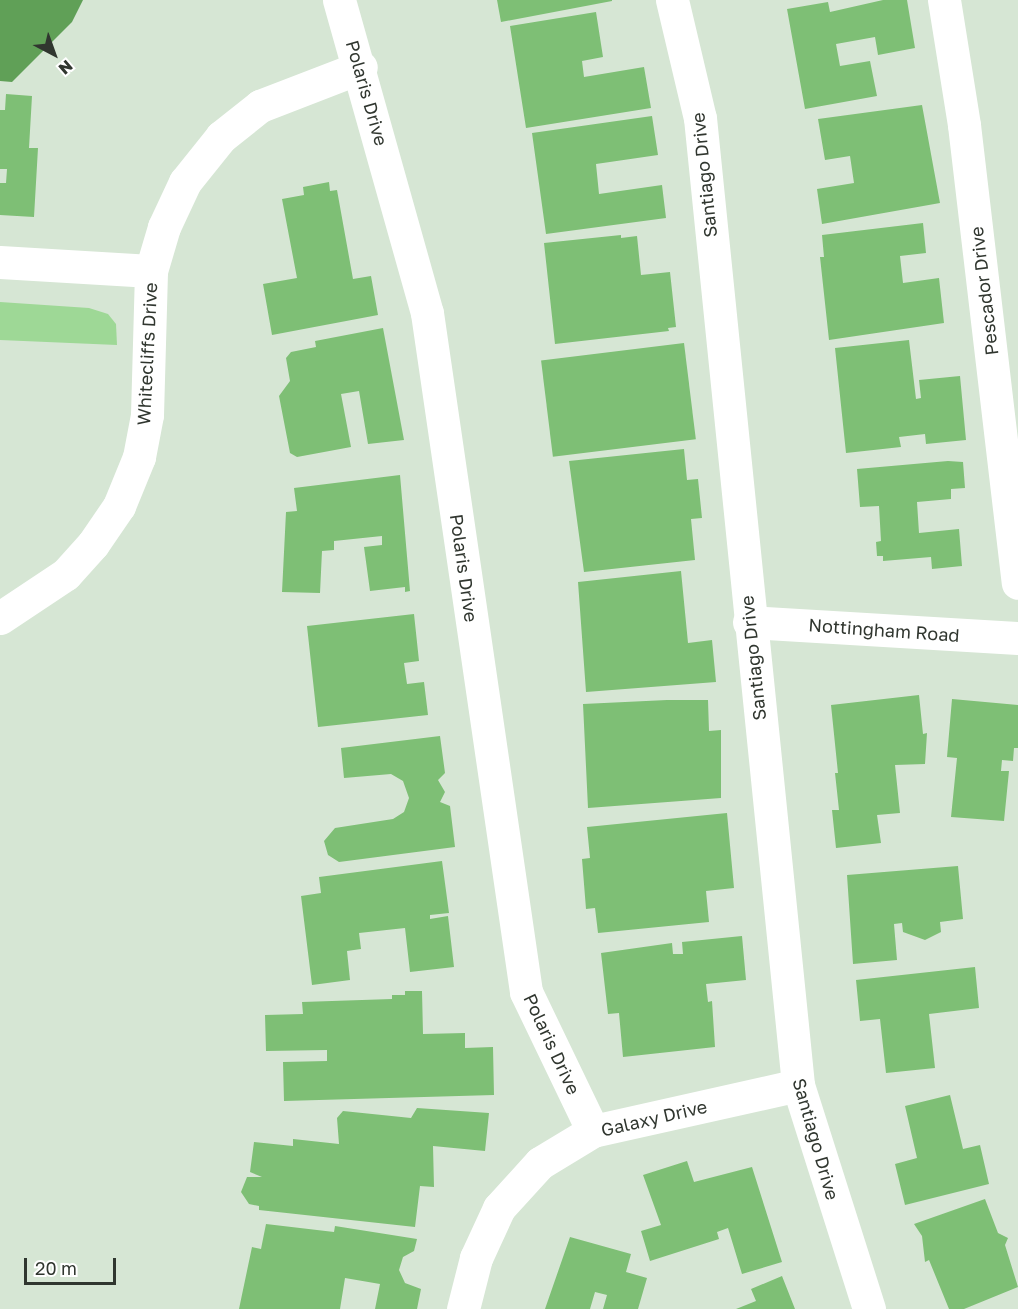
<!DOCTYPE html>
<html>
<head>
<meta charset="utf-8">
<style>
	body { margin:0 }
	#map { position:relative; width:1018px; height:1309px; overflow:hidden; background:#d6e6d4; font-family:"Golos Text",sans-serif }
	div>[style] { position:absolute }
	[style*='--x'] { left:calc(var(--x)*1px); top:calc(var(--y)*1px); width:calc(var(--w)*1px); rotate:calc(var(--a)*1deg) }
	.green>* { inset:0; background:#9ed896 }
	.water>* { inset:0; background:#60a057 }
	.building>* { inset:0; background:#7ebf75; transform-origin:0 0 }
	.minor>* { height:33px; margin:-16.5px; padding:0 16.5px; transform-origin:16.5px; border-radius:16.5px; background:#fff }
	span { translate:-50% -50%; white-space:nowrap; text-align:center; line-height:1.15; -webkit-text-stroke:4.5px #fff; paint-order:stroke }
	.street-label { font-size:18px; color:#30362f }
	.north { position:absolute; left:24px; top:24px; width:60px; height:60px; -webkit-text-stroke:4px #fff; paint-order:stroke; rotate:139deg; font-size:16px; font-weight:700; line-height:24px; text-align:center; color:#30362f }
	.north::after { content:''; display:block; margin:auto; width:21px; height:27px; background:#30362f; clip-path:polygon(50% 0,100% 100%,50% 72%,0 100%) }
	.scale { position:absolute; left:24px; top:1258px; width:92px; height:27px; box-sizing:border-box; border:3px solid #30362f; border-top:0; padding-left:8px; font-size:18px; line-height:21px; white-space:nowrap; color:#30362f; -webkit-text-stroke:4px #fff; paint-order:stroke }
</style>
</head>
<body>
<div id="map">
	<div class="green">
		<div style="clip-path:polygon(0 302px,89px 308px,108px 314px,116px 324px,117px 345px,0 340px)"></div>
	</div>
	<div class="water">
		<div style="clip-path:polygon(0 0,83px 0,72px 22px,12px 82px,0 81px)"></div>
	</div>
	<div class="building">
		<div style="clip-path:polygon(497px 0,612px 0,612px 1px,501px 22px)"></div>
		<div style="clip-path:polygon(883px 0,907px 0,915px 48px,878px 55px,875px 37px,836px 44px,840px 66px,870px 61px,877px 96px,805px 109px,787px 9px,828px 2px,830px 12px)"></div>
		<div style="clip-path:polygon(596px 12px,603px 57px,582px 61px,584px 77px,644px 67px,651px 108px,526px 128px,510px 26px)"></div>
		<div style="clip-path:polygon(6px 94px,32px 96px,29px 148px,38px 148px,34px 217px,0 215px,0 183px,6px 183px,7px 169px,0 169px,0 110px,5px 110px)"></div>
		<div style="clip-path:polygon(922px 105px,940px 203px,822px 224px,817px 189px,854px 183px,850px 156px,825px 160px,818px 119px)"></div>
		<div style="clip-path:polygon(652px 116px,658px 155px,596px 164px,599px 194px,662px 185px,666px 218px,546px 234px,532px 133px)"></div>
		<div style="clip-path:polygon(329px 182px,330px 191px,337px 190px,353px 279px,371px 276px,378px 315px,272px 335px,263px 284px,297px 278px,282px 199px,304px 195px,303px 187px)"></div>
		<div style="clip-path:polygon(923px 223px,926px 253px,900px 256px,903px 283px,939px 278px,944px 323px,829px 340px,820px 257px,824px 257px,822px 235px)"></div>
		<div style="clip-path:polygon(621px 235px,621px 238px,637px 236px,641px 275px,670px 272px,676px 327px,668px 328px,669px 331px,555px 344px,544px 243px)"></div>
		<div style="clip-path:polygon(383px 328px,404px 440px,368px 444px,359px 391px,341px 394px,351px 447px,297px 457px,290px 453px,279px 396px,290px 381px,286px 358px,291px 352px,316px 347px,315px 341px)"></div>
		<div style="clip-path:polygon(909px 340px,916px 399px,921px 398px,919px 380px,960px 376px,966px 440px,926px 444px,925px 434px,899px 437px,901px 447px,846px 453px,835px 348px)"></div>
		<div style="left:684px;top:343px;width:97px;height:144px;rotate:83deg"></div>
		<div style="clip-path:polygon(684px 449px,687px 480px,698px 479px,702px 518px,691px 519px,695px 560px,584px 572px,569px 461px)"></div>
		<div style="clip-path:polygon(948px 461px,963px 462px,965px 488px,951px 489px,951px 499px,917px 502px,919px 533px,959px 529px,962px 566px,932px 569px,931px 557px,883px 561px,883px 556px,877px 556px,876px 542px,881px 541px,879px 506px,860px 507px,857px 469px)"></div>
		<div style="clip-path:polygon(400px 475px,410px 591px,405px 592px,405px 587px,370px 591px,364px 547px,382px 545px,382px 536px,334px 541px,334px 550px,322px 551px,320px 593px,282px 592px,286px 512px,297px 511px,294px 488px)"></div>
		<div style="clip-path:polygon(681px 571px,688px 643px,712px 640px,716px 682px,586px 692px,578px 582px)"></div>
		<div style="clip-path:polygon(414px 614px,419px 661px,404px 663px,407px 684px,424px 682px,428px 715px,318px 727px,307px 626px)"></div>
		<div style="clip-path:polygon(919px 695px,923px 734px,927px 733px,925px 764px,895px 765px,900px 813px,877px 815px,881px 843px,836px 848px,832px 810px,839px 810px,835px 773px,838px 773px,831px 705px)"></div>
		<div style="clip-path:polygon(952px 699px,1018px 705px,1018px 748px,1014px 748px,1013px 761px,1002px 760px,1001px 771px,1009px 771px,1004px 821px,951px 817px,957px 758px,947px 757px)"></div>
		<div style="clip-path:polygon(667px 700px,708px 700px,709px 731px,721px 730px,721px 798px,588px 808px,583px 704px)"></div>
		<div style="clip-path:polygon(440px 736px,445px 773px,438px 780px,445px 792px,440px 802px,450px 806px,455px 847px,339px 862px,328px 855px,324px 841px,335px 828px,393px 819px,404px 812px,409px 798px,403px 781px,391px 774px,344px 778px,341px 748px)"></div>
		<div style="clip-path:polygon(727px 813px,734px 888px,706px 891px,709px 922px,598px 933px,595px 908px,586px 909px,582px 859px,590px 858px,587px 827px)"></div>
		<div style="clip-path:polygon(442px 861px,449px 913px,430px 915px,430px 919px,448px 916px,454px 967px,410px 972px,405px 928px,359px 933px,361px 949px,347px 951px,350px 980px,312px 985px,301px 896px,321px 893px,319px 877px)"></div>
		<div style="clip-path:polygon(958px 866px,963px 919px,940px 922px,941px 932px,925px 940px,903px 932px,902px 923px,894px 924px,897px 960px,853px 964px,847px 875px)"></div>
		<div style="clip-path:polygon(742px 936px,746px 980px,706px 984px,708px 1002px,712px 1001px,715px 1047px,623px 1057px,619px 1013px,608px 1014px,601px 953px,672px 943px,673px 954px,683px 954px,682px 942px)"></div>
		<div style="clip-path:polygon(975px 967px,979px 1008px,929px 1014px,935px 1068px,886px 1073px,880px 1019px,860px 1021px,856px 980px)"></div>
		<div style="clip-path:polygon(405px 991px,422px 991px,423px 1034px,465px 1033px,465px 1048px,493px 1047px,494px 1095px,284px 1101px,283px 1062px,327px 1061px,327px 1050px,266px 1051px,265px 1015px,303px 1014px,302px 1002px,392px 999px,392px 995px,405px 995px)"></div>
		<div style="clip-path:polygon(950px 1095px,963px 1149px,980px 1145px,989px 1184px,905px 1205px,895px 1164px,917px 1158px,905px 1106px)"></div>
		<div style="clip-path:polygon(417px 1108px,489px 1113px,485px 1151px,433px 1146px,434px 1187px,420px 1186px,415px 1227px,259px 1210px,259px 1206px,249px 1204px,241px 1192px,247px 1177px,262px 1177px,250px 1172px,254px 1142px,293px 1146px,293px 1139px,339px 1144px,337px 1118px,343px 1111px,411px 1118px)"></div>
		<div style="clip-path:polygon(687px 1161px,694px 1182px,752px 1167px,782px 1262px,742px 1274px,728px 1228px,717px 1232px,719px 1239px,650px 1261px,641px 1231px,661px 1225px,643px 1175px)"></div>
		<div style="clip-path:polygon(985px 1199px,998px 1233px,1008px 1238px,1005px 1245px,1018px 1287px,964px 1309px,949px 1309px,929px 1260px,925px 1262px,922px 1236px,914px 1224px)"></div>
		<div style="clip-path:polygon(266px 1224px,334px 1232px,335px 1226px,417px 1239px,414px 1251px,403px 1257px,399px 1270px,405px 1283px,421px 1289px,417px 1309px,375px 1309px,380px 1284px,345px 1278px,340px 1309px,239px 1309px,252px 1247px,261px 1249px)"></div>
		<div style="clip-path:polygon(570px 1237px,631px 1254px,626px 1272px,647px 1278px,638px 1309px,603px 1309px,607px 1295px,595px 1292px,590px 1309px,545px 1309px)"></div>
		<div style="clip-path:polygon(782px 1276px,795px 1309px,736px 1309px,756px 1301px,751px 1289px)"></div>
	</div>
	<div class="minor">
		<div style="--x:339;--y:0;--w:325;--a:74.3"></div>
		<div style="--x:427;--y:313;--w:686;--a:81.7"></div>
		<div style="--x:526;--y:992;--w:154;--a:64.3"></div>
		<div style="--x:672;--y:0;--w:121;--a:76.7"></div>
		<div style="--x:700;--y:118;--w:972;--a:84.21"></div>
		<div style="--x:798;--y:1085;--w:235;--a:72.4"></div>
		<div style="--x:944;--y:0;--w:127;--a:80.9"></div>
		<div style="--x:964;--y:125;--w:461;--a:83.3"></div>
		<div style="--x:0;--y:262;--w:151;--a:3.4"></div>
		<div style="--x:0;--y:618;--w:79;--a:-33.7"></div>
		<div style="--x:66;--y:574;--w:40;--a:-48"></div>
		<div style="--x:93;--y:544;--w:46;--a:-55.6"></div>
		<div style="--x:119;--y:506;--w:53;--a:-67.8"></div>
		<div style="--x:139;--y:457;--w:43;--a:-79.2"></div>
		<div style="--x:147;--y:415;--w:144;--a:-88.4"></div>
		<div style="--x:151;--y:271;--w:46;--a:-73.5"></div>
		<div style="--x:164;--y:227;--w:50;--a:-65"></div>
		<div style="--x:185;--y:182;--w:58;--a:-51.3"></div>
		<div style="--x:221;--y:137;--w:50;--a:-38.5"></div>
		<div style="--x:260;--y:106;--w:108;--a:-21.1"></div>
		<div style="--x:749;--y:622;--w:269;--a:3.4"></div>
		<div style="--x:463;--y:1309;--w:53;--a:-75.7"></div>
		<div style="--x:476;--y:1258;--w:55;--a:-65.3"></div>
		<div style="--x:499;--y:1208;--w:61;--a:-47.7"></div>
		<div style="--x:540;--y:1163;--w:62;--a:-31.1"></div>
		<div style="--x:593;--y:1131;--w:210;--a:-12.6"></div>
	</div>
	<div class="street-label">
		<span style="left:367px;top:93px;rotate:74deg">Polaris Drive</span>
		<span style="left:704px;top:175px;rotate:-96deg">Santiago Drive</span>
		<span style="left:984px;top:291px;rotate:-97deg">Pescador Drive</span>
		<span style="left:147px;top:354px;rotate:-87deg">Whitecliffs Drive</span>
		<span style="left:464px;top:568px;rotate:82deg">Polaris Drive</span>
		<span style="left:884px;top:630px;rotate:4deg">Nottingham Road</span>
		<span style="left:753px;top:658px;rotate:-96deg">Santiago Drive</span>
		<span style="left:552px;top:1044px;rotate:65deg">Polaris Drive</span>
		<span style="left:654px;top:1118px;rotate:-13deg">Galaxy Drive</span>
		<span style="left:816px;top:1139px;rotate:74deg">Santiago Drive</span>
	</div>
	<div class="north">N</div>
	<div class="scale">20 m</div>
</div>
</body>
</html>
